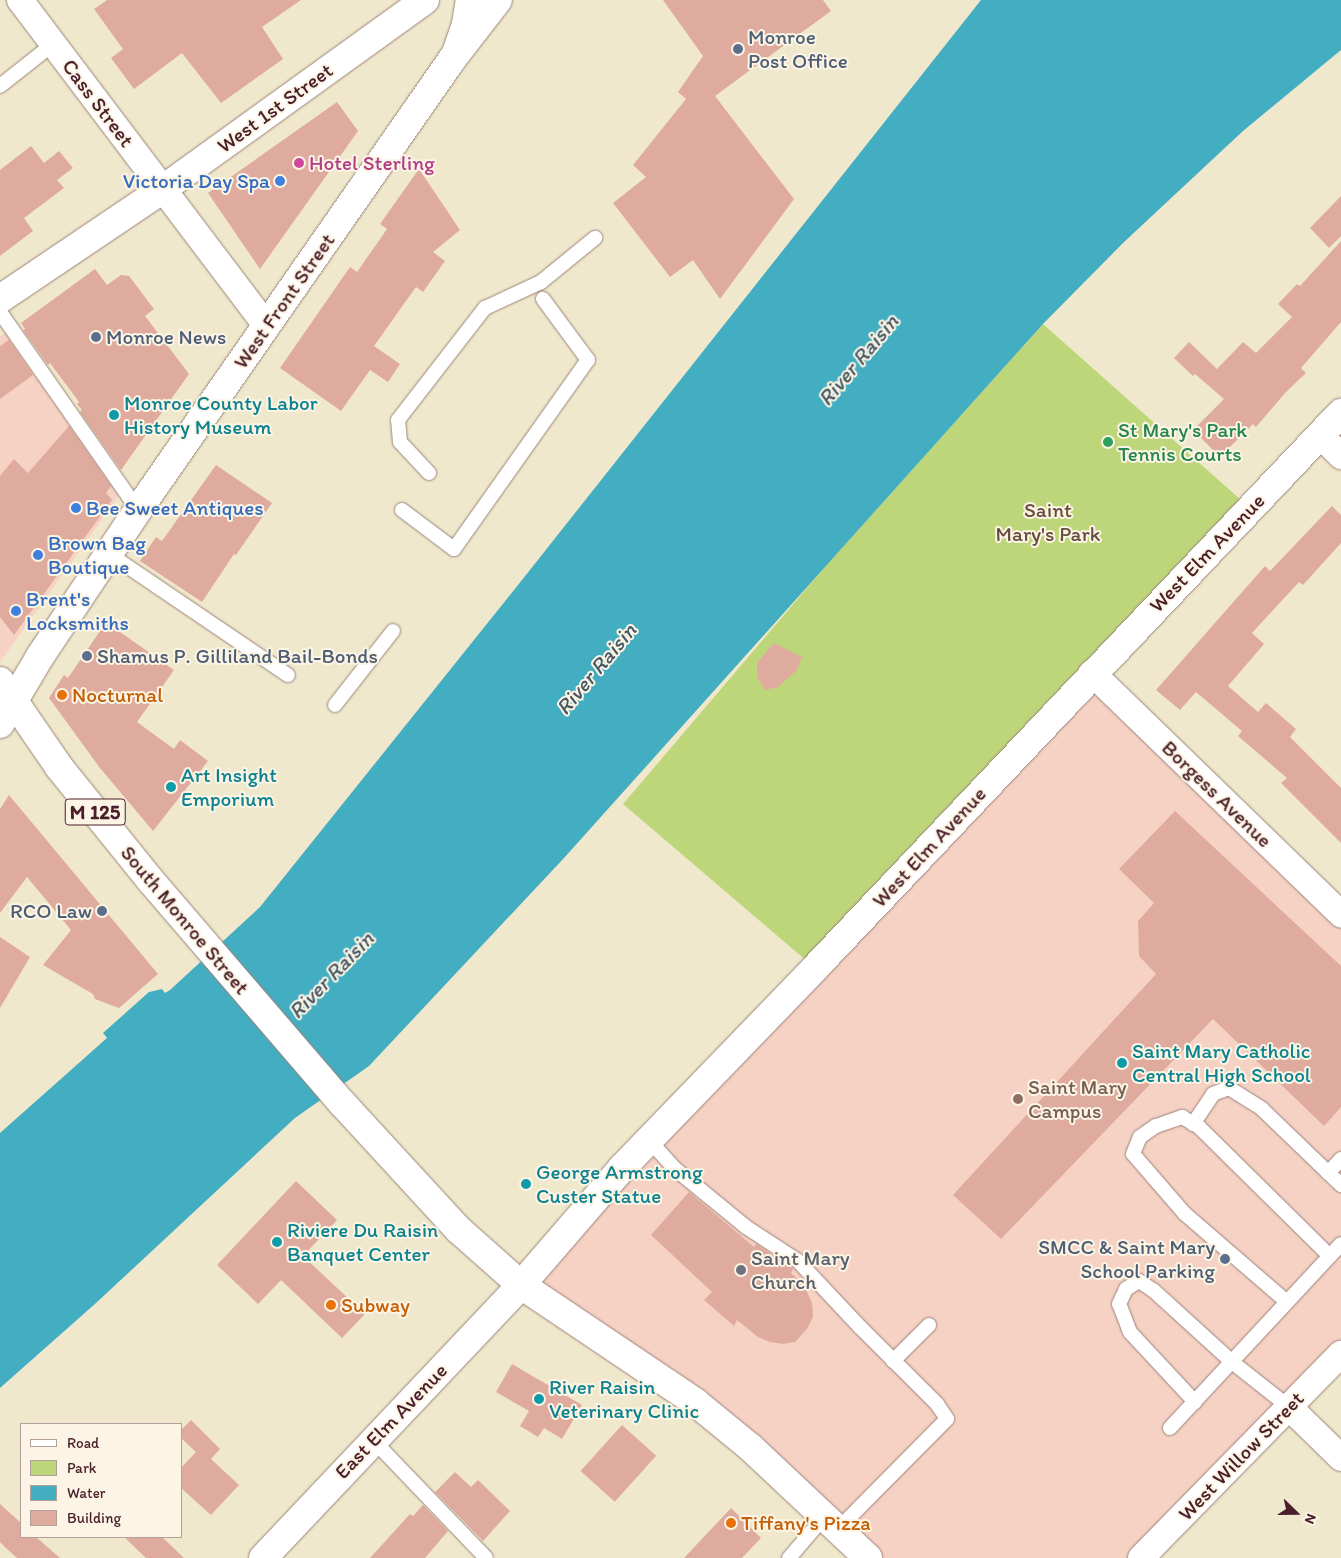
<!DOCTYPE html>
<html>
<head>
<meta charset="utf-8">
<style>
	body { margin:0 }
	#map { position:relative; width:1341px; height:1558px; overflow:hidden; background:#f0e8cc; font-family:Itim,sans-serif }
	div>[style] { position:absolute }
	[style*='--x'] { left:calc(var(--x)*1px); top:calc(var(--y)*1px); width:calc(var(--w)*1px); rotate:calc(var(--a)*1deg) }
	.built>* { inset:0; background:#f6d2c5 }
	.green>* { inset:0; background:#bed67a }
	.water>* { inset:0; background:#43aec1 }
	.building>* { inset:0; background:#e0ab9f; transform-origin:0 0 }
	.roads { filter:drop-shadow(0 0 1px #9d847c) drop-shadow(0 0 1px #9d847c) }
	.lane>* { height:14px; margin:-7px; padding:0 7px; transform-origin:7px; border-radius:7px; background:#fff }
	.street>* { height:26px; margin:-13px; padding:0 13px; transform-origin:13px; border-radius:13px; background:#fff }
	.secondary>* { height:28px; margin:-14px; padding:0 14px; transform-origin:14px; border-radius:14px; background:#fff }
	.primary>* { height:28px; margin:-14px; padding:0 14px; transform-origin:14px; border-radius:14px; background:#fff }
	.dots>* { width:14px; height:14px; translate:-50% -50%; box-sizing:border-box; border:2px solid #fcf5e5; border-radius:50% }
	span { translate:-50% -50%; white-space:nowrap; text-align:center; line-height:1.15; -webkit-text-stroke:4px #fcf5e5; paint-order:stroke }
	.shield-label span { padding:1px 4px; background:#fcf5e5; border:1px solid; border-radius:4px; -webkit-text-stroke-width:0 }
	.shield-label { font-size:20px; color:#4a1f2b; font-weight:700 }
	.service-label { font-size:21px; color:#4e5e75 }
	.left { translate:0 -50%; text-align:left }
	.right { translate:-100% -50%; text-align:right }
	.street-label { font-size:21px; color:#4a1f2b }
	.hotel-label { font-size:21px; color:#b23c85 }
	.shop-label { font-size:21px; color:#366cbe }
	.culture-label { font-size:21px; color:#0d838f }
	.leisure-label { font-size:21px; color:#27864d }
	.park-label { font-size:21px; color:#674d3f }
	.food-label { font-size:21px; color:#c56008 }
	.education-label { font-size:21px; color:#785e54 }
	.worship-label { font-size:21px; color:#5b616d }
	.water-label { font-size:22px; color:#475867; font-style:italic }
	.legend { position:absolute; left:20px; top:1423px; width:162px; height:115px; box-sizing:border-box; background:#fcf5e5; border:1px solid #b59f9b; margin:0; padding:6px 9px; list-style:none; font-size:15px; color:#4a1f2b }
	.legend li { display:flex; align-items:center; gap:10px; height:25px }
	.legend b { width:25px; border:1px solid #b59f9b }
	.north { position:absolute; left:1271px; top:1488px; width:50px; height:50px; -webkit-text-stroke:4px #fcf5e5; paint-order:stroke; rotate:112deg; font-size:14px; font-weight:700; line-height:20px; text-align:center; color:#4a1f2b }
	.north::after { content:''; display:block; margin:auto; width:18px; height:22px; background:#4a1f2b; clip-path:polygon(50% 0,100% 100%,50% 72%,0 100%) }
</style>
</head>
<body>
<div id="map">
	<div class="built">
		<div style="clip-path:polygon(7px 332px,120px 494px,0 662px,0 336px)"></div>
		<div style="clip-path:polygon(1092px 673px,1341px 914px,1341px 1354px,1141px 1558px,868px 1558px,810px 1501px,521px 1285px)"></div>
	</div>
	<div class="green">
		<div style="clip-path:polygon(1043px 324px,1250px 508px,815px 968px,623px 804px,824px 568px)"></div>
	</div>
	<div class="water">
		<div style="clip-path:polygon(981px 0,1341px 0,1341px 50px,1243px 131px,1123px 243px,1043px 324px,564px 858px,369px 1066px,295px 1118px,96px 1303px,0 1388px,0 1133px,107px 1038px,103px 1033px,149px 992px,162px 989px,165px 993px,170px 990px,260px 907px,522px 580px)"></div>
	</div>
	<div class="building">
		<div style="clip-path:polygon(107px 0,301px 0,262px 27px,283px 59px,221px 103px,182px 53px,134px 89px,111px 58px,123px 49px,94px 9px)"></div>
		<div style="clip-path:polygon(663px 0,823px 0,831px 11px,715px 96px,794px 199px,720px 299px,693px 260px,670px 277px,613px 203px,646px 177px,633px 165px,686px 99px,678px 92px,703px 56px)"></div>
		<div style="clip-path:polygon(337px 102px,358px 131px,260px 269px,208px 193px)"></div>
		<div style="clip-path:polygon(31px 146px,44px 163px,59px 151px,73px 168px,57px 180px,64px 188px,24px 218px,33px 231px,0 256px,0 170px)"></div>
		<div style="clip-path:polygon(419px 169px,460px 230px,433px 252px,445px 261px,423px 292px,416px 287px,374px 346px,400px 364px,388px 382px,370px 370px,341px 411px,280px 368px,350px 267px,357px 272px,387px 229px,380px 224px)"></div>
		<div style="clip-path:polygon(1341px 196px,1341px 236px,1329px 248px,1310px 228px)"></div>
		<div style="clip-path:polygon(1341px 241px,1341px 322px,1301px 368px,1306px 373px,1286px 392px,1256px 427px,1253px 424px,1220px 457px,1193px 430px,1224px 399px,1195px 374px,1193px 376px,1174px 358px,1189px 342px,1217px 369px,1243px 342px,1256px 353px,1292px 317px,1278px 304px,1297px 284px,1300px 286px)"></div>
		<div style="clip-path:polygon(95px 269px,107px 285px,121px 275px,129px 276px,154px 309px,145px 316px,189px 374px,121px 470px,80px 412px,82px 410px,77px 404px,79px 402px,50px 363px,48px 365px,23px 330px,25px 329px,21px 323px)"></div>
		<div style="clip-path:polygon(9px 340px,33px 375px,0 399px,0 346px)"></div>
		<div style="clip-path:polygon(69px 426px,111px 486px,106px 493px,112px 500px,14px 635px,0 617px,0 476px,14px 459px,28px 473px)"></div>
		<div style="clip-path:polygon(216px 465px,272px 503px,236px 555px,234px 554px,202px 602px,140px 561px,156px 537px,162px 541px)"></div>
		<div style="clip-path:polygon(1332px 506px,1341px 515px,1341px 543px,1303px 585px,1299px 582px,1252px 633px,1264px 644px,1228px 686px,1258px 712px,1266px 703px,1296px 729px,1290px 737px,1341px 788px,1341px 843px,1281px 783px,1287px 778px,1238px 736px,1242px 731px,1196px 692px,1180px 710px,1156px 690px,1265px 566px,1270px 571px)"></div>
		<div style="clip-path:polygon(106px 622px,174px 670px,137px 722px,174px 749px,180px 740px,208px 761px,153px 831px,100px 768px,49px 698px,64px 675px,68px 678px)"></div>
		<div style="clip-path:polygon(774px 643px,802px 657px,797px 670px,778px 687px,765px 690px,757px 677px,757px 663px)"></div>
		<div style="clip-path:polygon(9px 795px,158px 974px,119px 1008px,95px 999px,93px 994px,43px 965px,71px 930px,27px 877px,0 913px,0 809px)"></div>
		<div style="clip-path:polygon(1175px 811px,1341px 966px,1341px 1107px,1324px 1126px,1213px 1019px,1001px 1239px,953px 1195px,1156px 974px,1139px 956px,1138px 921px,1154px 903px,1119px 869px)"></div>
		<div style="clip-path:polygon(0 937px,30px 957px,0 1008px)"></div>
		<div style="clip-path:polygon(296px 1181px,337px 1220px,303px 1256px,365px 1314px,342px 1338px,281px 1280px,258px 1304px,217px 1265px)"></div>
		<div style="clip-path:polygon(689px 1192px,754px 1247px,756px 1244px,793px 1269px,791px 1273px,804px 1285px,812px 1303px,813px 1317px,807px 1329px,795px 1342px,783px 1344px,770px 1342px,758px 1337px,737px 1320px,734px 1326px,704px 1300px,712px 1292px,651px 1235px)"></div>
		<div style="clip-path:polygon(512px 1364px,582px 1405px,562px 1439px,544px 1428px,538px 1437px,520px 1426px,529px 1411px,496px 1392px)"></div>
		<div style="clip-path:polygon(191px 1420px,220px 1449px,211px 1459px,239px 1485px,211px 1515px,181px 1488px,181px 1468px,196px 1452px,181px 1438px,181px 1430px)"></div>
		<div style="left:622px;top:1425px;width:46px;height:62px;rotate:42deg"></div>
		<div style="clip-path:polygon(455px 1472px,471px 1487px,478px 1480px,510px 1511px,483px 1541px,435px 1492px)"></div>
		<div style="clip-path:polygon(0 1504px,21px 1523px,21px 1537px,36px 1537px,60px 1558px,17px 1558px,7px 1549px,0 1542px)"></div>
		<div style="clip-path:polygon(423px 1505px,448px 1531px,425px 1558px,370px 1558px,410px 1514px,413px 1516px)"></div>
		<div style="clip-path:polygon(731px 1508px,761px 1538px,742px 1558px,684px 1558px)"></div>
		<div style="clip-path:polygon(124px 1537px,162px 1537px,184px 1558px,146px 1558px)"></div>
	</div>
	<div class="roads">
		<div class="lane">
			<div style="--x:0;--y:86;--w:68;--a:-38.4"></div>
			<div style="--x:0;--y:312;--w:241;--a:55.1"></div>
			<div style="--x:429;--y:473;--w:42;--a:-133.1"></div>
			<div style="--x:400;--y:442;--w:22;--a:-95"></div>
			<div style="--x:398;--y:420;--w:142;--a:-52.2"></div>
			<div style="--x:485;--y:308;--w:62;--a:-24.9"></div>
			<div style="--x:541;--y:282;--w:70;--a:-39.2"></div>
			<div style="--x:402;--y:510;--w:65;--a:36.9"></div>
			<div style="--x:454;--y:549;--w:232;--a:-54.7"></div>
			<div style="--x:588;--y:360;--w:76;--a:-126.4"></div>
			<div style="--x:109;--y:554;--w:216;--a:34.1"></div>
			<div style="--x:335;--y:705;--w:94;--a:-51.9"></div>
			<div style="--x:1193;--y:1124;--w:36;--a:-56"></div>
			<div style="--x:1213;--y:1094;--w:17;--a:-21"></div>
			<div style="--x:1229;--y:1088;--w:39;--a:32"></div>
			<div style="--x:1262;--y:1109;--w:110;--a:43.9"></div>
			<div style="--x:649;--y:1140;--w:38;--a:48"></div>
			<div style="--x:674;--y:1168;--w:93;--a:39.3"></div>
			<div style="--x:746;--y:1227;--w:62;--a:33.2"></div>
			<div style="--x:798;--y:1261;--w:91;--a:46.8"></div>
			<div style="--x:860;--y:1327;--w:109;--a:45"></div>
			<div style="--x:937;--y:1404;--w:18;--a:56"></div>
			<div style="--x:947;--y:1419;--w:155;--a:134.7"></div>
			<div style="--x:1328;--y:1173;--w:19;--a:-47"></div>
			<div style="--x:1287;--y:1302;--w:135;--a:-139.2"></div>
			<div style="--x:1185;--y:1214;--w:79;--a:-130.9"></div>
			<div style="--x:1133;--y:1154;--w:18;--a:-68"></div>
			<div style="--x:1140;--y:1137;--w:19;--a:-35"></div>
			<div style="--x:1156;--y:1126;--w:28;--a:-19"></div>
			<div style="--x:1182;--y:1117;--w:20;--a:30"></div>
			<div style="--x:1199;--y:1127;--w:184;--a:44.6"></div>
			<div style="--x:893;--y:1361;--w:51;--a:-45"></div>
			<div style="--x:1195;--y:1402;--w:96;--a:-132.9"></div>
			<div style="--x:1130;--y:1332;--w:30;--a:-111"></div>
			<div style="--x:1119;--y:1304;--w:17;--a:-65"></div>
			<div style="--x:1126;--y:1289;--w:15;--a:-32"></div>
			<div style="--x:1139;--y:1281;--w:17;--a:33"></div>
			<div style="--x:1153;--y:1290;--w:107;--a:42.3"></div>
			<div style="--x:1232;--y:1362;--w:73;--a:38.3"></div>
			<div style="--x:1170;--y:1428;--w:251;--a:-47.1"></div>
			<div style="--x:373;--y:1440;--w:163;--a:46.2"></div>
			<div style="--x:789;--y:1558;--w:55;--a:-49.4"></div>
		</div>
		<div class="street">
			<div style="--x:20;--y:0;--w:408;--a:52.9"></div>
			<div style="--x:455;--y:53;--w:31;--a:-71"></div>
			<div style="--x:465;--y:24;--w:24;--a:-81"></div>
			<div style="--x:1320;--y:435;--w:30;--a:45"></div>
			<div style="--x:1092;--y:673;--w:347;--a:44.1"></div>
			<div style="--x:1289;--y:1407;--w:73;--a:44.4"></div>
			<div style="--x:1141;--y:1558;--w:286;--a:-45.6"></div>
		</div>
		<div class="secondary">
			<div style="--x:0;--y:299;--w:197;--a:-34"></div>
			<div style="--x:163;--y:189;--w:323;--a:-35.8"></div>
			<div style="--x:0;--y:724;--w:80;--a:-59.3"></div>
			<div style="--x:41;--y:655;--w:174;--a:-56.2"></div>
			<div style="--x:138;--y:510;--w:551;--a:-55.13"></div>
			<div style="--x:453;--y:58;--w:73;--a:-52.2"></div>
			<div style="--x:263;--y:1558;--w:376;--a:-46.6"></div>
			<div style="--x:521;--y:1285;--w:155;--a:-49.2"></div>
			<div style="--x:622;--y:1168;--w:278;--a:-46"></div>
			<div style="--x:815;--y:968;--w:765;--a:-46.54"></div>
		</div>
		<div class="primary">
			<div style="--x:0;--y:681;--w:104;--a:55.5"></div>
			<div style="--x:59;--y:767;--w:146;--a:51.1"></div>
			<div style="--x:151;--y:881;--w:294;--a:49.3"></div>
			<div style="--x:343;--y:1104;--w:171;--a:47.4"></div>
			<div style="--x:459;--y:1230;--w:83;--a:41.6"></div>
			<div style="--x:521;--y:1285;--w:210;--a:33.9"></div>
			<div style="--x:695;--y:1402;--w:71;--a:39.3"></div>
			<div style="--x:750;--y:1447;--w:162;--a:43.2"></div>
		</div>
	</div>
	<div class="dots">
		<div style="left:738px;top:49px;background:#5c6f8a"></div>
		<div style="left:299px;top:163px;background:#d1479c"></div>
		<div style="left:280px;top:181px;background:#3f7fe0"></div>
		<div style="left:96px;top:337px;background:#5c6f8a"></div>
		<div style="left:114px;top:415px;background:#0f9aa8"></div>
		<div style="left:1108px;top:442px;background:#2e9e5b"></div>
		<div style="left:76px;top:508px;background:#3f7fe0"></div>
		<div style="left:38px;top:555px;background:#3f7fe0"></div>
		<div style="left:16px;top:611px;background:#3f7fe0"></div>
		<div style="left:87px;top:656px;background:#5c6f8a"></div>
		<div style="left:62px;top:695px;background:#e8710a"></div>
		<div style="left:171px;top:787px;background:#0f9aa8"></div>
		<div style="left:102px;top:911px;background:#5c6f8a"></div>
		<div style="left:1122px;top:1063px;background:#0f9aa8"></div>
		<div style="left:1018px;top:1099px;background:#8d6e63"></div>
		<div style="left:526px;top:1184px;background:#0f9aa8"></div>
		<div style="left:277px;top:1242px;background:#0f9aa8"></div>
		<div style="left:1225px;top:1259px;background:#5c6f8a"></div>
		<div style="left:741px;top:1270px;background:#6b7280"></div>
		<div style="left:331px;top:1305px;background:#e8710a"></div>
		<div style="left:539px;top:1399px;background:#0f9aa8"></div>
		<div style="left:731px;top:1523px;background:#e8710a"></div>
	</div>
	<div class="shield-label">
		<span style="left:95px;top:812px">M 125</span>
	</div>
	<div class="service-label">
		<span class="left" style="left:748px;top:49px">Monroe<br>Post Office</span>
		<span class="left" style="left:106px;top:337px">Monroe News</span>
		<span class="left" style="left:97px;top:656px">Shamus P. Gilliland Bail-Bonds</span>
		<span class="right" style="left:92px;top:911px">RCO Law</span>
		<span class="right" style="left:1215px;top:1259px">SMCC &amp; Saint Mary<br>School Parking</span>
	</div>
	<div class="street-label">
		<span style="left:98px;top:103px;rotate:53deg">Cass Street</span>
		<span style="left:275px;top:108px;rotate:-36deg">West 1st Street</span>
		<span style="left:284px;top:301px;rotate:-55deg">West Front Street</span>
		<span style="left:1207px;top:553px;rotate:-46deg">West Elm Avenue</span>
		<span style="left:1217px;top:794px;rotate:44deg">Borgess Avenue</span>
		<span style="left:929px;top:847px;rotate:-47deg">West Elm Avenue</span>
		<span style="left:185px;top:920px;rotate:50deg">South Monroe Street</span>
		<span style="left:391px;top:1421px;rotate:-46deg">East Elm Avenue</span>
		<span style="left:1241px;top:1456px;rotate:-46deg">West Willow Street</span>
	</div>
	<div class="hotel-label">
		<span class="left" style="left:309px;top:163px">Hotel Sterling</span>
	</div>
	<div class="shop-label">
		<span class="right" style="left:270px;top:181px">Victoria Day Spa</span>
		<span class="left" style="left:86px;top:508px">Bee Sweet Antiques</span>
		<span class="left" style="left:48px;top:555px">Brown Bag<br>Boutique</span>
		<span class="left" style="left:26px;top:611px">Brent's<br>Locksmiths</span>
	</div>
	<div class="culture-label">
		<span class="left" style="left:124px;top:415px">Monroe County Labor<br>History Museum</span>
		<span class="left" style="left:181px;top:787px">Art Insight<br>Emporium</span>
		<span class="left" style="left:1132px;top:1063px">Saint Mary Catholic<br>Central High School</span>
		<span class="left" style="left:536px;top:1184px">George Armstrong<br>Custer Statue</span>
		<span class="left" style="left:287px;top:1242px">Riviere Du Raisin<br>Banquet Center</span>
		<span class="left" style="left:549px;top:1399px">River Raisin<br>Veterinary Clinic</span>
	</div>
	<div class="leisure-label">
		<span class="left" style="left:1118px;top:442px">St Mary's Park<br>Tennis Courts</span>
	</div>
	<div class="park-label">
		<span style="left:1048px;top:522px">Saint<br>Mary's Park</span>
	</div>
	<div class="food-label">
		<span class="left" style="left:72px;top:695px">Nocturnal</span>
		<span class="left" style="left:341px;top:1305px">Subway</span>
		<span class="left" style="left:741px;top:1523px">Tiffany's Pizza</span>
	</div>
	<div class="education-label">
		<span class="left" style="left:1028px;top:1099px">Saint Mary<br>Campus</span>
	</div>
	<div class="worship-label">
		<span class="left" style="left:751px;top:1270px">Saint Mary<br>Church</span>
	</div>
	<div class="water-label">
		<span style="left:858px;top:360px;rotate:-50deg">River Raisin</span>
		<span style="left:596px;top:669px;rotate:-50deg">River Raisin</span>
		<span style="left:331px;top:975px;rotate:-46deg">River Raisin</span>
	</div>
	<ul class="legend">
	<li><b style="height:6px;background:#fff"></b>Road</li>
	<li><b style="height:14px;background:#bed67a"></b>Park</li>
	<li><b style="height:14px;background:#43aec1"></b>Water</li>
	<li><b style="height:14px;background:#e0ab9f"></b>Building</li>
	</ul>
	<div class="north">N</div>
</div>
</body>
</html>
